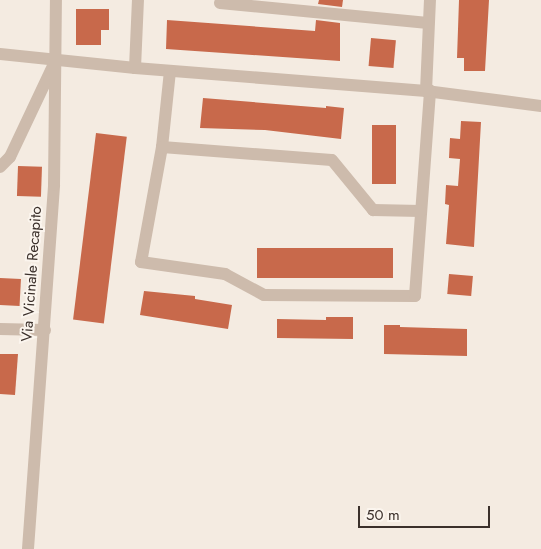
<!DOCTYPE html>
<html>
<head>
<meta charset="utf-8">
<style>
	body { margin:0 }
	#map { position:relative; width:541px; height:549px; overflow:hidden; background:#f4ebe1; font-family:Jost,sans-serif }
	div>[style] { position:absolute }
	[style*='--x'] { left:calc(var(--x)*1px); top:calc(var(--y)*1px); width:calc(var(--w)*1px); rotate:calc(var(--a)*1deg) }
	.building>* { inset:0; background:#c8694b; transform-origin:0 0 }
	.minor>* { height:12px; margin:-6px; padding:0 6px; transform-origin:6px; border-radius:6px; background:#cdbbac }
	span { translate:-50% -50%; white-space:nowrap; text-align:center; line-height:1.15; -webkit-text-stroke:4px #fbf5ee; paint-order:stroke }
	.street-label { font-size:15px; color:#3b302b }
	.scale { position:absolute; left:358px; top:506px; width:132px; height:22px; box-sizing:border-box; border:2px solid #3b302b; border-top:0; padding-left:6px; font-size:15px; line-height:18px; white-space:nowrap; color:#3b302b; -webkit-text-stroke:4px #fbf5ee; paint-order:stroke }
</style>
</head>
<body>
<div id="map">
	<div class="building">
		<div style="clip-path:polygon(319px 0,343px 0,342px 7px,318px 4px)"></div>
		<div style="clip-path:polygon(459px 0,489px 0,485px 71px,464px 71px,464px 58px,457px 58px)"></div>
		<div style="clip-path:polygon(76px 9px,109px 9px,109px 30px,101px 30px,101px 45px,76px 45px)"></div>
		<div style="clip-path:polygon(167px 20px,315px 31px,316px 20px,340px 23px,340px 61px,166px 49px)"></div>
		<div style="left:371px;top:38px;width:25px;height:28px;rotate:5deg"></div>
		<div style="clip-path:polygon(203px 98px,326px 108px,326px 106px,344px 108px,341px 139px,265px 130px,200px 128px)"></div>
		<div style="clip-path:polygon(461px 121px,481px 122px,474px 247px,446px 244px,449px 205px,445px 204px,446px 185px,458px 186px,460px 159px,449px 158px,450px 138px,460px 139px)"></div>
		<div style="left:372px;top:125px;width:24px;height:59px"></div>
		<div style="left:96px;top:133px;width:31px;height:188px;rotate:7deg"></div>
		<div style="left:18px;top:166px;width:24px;height:30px;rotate:2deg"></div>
		<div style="left:257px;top:248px;width:136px;height:30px"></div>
		<div style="left:449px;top:274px;width:24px;height:20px;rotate:5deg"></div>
		<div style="left:0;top:278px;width:21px;height:27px;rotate:3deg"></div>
		<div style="clip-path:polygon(144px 291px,195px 296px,195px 299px,232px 305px,228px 329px,140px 315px)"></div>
		<div style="clip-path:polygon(326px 317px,353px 317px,353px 339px,277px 338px,277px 319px,326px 320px)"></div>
		<div style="clip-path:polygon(384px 325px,400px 325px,400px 327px,467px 329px,467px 356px,384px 354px)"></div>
		<div style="clip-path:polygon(0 354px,18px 354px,15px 395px,0 394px)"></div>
	</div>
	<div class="minor">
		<div style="--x:220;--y:3;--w:209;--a:5.5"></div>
		<div style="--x:0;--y:54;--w:136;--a:5.9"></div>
		<div style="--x:135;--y:68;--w:292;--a:4.5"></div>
		<div style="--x:426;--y:91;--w:116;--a:7.4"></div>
		<div style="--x:135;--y:68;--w:68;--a:-87.5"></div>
		<div style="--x:170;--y:71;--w:76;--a:96"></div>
		<div style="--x:162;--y:147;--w:117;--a:100.3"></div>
		<div style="--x:141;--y:262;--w:85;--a:8.1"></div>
		<div style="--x:225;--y:274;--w:44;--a:28.3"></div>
		<div style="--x:264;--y:295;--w:151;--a:0.4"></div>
		<div style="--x:415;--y:296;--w:206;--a:-85.8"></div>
		<div style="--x:426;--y:91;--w:91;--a:-87.5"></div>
		<div style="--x:162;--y:147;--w:170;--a:4.4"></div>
		<div style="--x:332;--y:160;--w:65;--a:50.6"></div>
		<div style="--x:373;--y:210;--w:48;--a:1.2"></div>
		<div style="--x:0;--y:167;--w:14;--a:-45"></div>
		<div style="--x:10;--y:157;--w:103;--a:-64.7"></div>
		<div style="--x:0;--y:329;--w:45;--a:1.3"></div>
		<div style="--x:28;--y:549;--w:365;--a:-85.9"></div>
		<div style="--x:54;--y:185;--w:185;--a:-89.4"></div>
	</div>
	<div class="street-label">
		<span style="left:32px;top:274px;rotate:-86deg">Via Vicinale Recapito</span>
	</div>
	<div class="scale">50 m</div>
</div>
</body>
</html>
